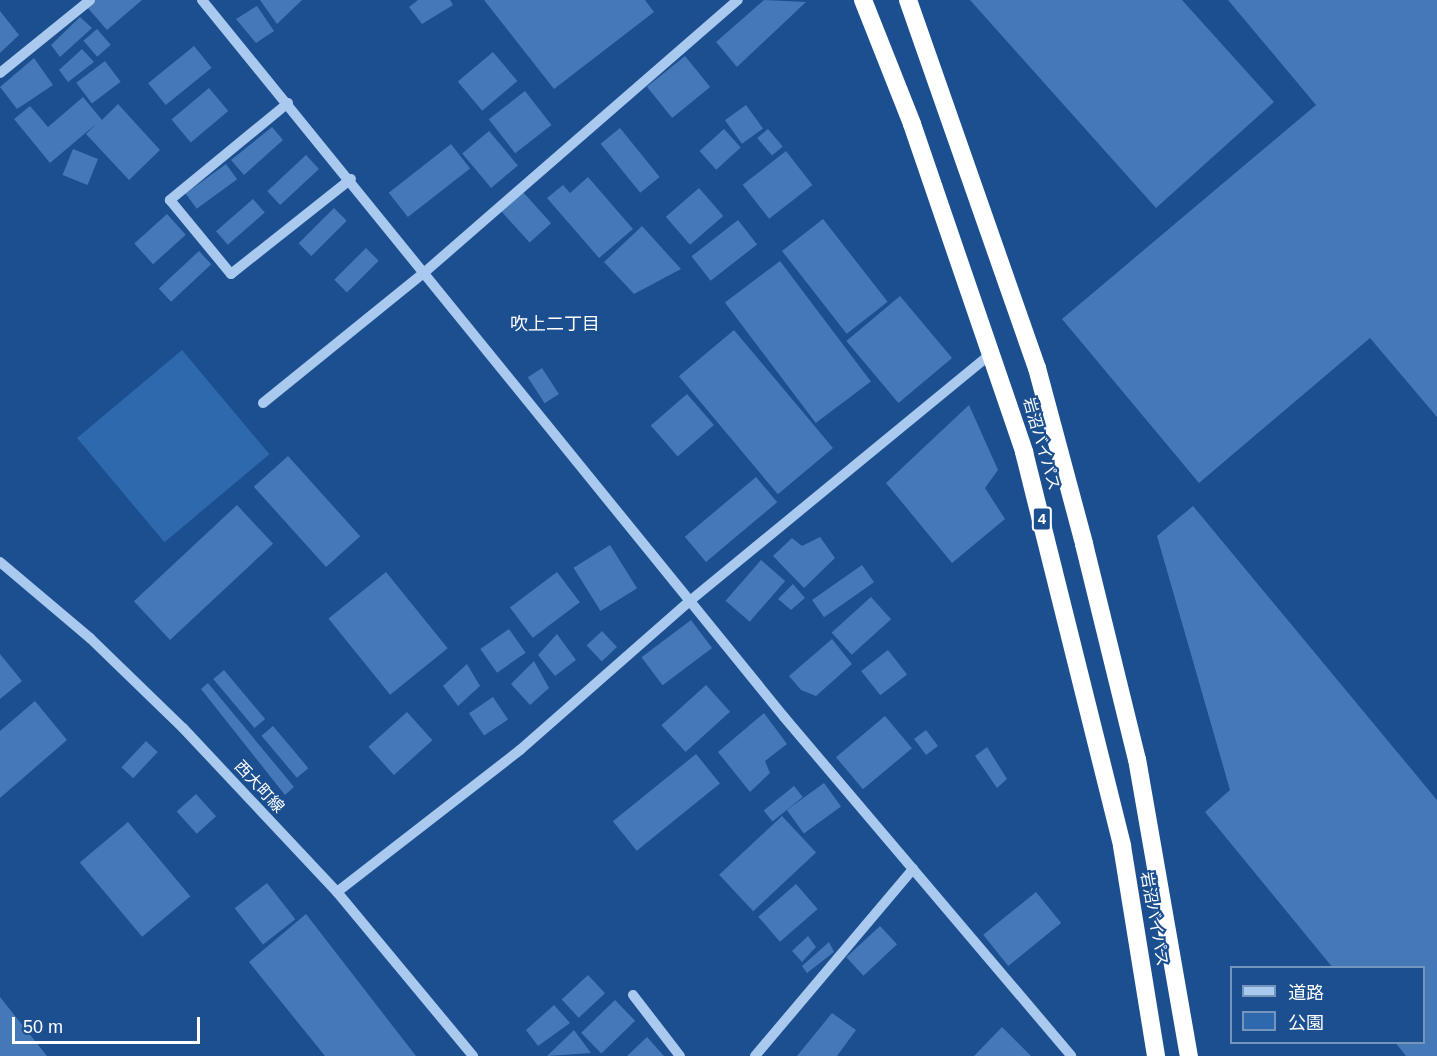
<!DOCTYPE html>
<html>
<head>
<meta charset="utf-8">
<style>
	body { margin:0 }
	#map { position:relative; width:1437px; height:1056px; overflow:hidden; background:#1b4f8f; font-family:Arial,"Noto Sans JP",sans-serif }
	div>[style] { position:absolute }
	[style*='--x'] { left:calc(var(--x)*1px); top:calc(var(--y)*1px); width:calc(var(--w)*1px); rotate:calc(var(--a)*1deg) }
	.green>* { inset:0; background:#2e69ad; transform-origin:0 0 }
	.building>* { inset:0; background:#4478b7; transform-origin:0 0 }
	.minor>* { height:10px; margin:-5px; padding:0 5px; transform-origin:5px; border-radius:5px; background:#a9c9ee }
	.highway>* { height:18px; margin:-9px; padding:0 9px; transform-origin:9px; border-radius:9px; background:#fff }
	span { translate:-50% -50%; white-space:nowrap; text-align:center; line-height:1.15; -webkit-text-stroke:4.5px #1b4f8f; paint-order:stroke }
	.shield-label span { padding:2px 4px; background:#1b4f8f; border:2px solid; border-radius:4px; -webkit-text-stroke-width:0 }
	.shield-label { font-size:15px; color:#fff; font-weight:700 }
	.street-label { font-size:16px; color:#fff }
	.neighbourhood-label { font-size:18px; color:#fff }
	.legend { position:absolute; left:1230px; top:966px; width:195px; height:78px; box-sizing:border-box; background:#1b4f8f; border:2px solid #7695bc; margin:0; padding:8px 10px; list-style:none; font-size:18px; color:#fff }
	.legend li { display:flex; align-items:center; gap:12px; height:30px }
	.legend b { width:30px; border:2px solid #7695bc }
	.scale { position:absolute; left:12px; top:1017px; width:188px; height:27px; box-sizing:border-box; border:3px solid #fff; border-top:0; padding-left:8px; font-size:18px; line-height:21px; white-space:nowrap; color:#fff; -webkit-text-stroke:4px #1b4f8f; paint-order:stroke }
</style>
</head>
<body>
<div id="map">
	<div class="green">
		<div style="left:182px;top:350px;width:136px;height:137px;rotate:50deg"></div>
	</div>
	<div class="building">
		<div style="clip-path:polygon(96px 0,142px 0,107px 30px,87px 7px)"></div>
		<div style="clip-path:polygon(260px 0,302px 0,277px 24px)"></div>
		<div style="clip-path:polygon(418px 0,450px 0,453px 5px,422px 24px,409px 7px)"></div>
		<div style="clip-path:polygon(484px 0,645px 0,654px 12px,554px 89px)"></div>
		<div style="clip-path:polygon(764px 0,806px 2px,737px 67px,716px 42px)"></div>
		<div style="clip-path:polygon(970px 0,1182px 0,1274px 102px,1156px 208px)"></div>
		<div style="clip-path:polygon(1228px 0,1437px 0,1437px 417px,1370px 338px,1199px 483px,1062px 319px,1316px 105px)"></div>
		<div style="clip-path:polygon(257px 6px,274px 31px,256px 43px,236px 19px)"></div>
		<div style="clip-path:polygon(0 11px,19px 35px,0 53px)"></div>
		<div style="clip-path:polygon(80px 17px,92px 28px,60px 57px,51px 45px)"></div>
		<div style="left:97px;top:29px;width:21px;height:18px;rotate:49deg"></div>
		<div style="left:194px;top:46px;width:28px;height:59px;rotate:51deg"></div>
		<div style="clip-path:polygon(82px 49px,94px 62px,68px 82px,59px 70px)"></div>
		<div style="left:493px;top:52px;width:38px;height:46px;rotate:50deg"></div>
		<div style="left:685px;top:56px;width:40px;height:49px;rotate:51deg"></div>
		<div style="clip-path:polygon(34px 58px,53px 85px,17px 109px,0 87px)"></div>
		<div style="left:105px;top:61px;width:26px;height:36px;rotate:53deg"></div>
		<div style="left:209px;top:88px;width:30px;height:49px;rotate:50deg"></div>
		<div style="left:525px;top:91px;width:43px;height:46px;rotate:52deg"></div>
		<div style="clip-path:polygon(83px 97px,102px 120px,118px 104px,160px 150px,129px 180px,86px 134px,96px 124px,50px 163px,14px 119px,30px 106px,48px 127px)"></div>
		<div style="left:746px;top:105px;width:29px;height:26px;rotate:54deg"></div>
		<div style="clip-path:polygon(272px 127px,283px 140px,244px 175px,231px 160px)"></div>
		<div style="left:620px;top:128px;width:63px;height:25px;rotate:51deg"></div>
		<div style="left:724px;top:129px;width:25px;height:33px;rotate:48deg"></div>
		<div style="left:768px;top:129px;width:23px;height:14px;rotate:50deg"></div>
		<div style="left:489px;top:131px;width:45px;height:35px;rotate:50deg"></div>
		<div style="left:451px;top:144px;width:31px;height:79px;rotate:52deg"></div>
		<div style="left:73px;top:149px;width:27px;height:28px;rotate:22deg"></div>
		<div style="left:786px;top:151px;width:43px;height:55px;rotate:52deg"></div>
		<div style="left:306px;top:155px;width:19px;height:53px;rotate:47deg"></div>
		<div style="left:226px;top:164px;width:19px;height:50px;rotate:54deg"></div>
		<div style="clip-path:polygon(588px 177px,633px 229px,599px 258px,547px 198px,563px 185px,570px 193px)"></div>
		<div style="left:699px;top:188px;width:37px;height:44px;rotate:49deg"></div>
		<div style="left:523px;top:192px;width:42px;height:29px;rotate:48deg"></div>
		<div style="left:253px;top:199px;width:18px;height:49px;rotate:49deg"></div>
		<div style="left:334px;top:208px;width:18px;height:50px;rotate:45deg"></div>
		<div style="left:167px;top:214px;width:28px;height:44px;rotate:48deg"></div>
		<div style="left:823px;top:219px;width:105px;height:52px;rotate:52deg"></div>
		<div style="left:738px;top:220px;width:31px;height:59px;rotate:52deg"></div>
		<div style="clip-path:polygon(642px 226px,681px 269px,634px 294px,604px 262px)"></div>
		<div style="left:366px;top:248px;width:18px;height:45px;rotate:45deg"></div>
		<div style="left:199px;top:251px;width:18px;height:55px;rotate:47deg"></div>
		<div style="left:780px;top:261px;width:151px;height:69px;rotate:53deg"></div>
		<div style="left:900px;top:296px;width:81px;height:70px;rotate:50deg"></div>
		<div style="left:734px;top:330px;width:154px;height:72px;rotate:50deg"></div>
		<div style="left:542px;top:368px;width:31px;height:17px;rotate:57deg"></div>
		<div style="left:687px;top:394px;width:41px;height:48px;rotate:49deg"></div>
		<div style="clip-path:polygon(969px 405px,998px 470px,985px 488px,1005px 519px,952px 563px,886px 483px)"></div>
		<div style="left:288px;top:456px;width:108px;height:46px;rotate:48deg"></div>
		<div style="left:756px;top:477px;width:33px;height:93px;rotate:50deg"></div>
		<div style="left:237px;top:505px;width:53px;height:141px;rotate:47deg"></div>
		<div style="clip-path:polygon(1193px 506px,1437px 800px,1437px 1056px,1406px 1056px,1395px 1042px,1424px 1042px,1424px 968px,1333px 968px,1205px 812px,1230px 790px,1157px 536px)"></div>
		<div style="clip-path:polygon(820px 537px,835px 558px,804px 588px,773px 556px,792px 538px,802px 546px)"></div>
		<div style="left:610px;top:545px;width:51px;height:43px;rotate:58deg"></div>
		<div style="left:761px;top:560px;width:32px;height:54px;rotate:41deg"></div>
		<div style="left:862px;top:565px;width:21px;height:61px;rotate:55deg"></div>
		<div style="left:386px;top:572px;width:98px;height:74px;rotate:51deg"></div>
		<div style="left:557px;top:572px;width:38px;height:59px;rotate:53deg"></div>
		<div style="clip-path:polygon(793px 584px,805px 598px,791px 610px,778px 599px)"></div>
		<div style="left:871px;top:597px;width:30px;height:53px;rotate:48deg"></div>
		<div style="left:691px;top:620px;width:35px;height:62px;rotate:53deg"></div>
		<div style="left:509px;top:629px;width:29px;height:35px;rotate:55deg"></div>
		<div style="left:602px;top:631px;width:22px;height:21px;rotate:47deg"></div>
		<div style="clip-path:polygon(557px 634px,576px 660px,555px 676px,538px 655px)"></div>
		<div style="clip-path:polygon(832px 639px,852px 664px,816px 696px,801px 690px,789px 676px)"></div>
		<div style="left:888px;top:650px;width:31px;height:34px;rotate:52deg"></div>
		<div style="clip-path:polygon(0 654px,22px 681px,0 699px)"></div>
		<div style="clip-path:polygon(534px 661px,549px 688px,530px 705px,511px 684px)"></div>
		<div style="clip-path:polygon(467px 664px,480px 686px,458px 706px,443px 686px)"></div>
		<div style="left:224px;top:670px;width:64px;height:14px;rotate:50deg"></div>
		<div style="clip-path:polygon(208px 683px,294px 787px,285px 795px,201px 689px)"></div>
		<div style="left:706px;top:685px;width:36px;height:60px;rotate:48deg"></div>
		<div style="left:493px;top:697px;width:27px;height:29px;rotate:56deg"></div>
		<div style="clip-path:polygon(35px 701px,67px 740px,0 798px,0 731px)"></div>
		<div style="left:407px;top:712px;width:38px;height:52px;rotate:48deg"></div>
		<div style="clip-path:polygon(764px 713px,787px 744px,765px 761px,770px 773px,750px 792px,718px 752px)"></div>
		<div style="left:885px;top:716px;width:42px;height:64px;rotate:50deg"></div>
		<div style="left:273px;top:726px;width:55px;height:15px;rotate:50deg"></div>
		<div style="left:926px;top:730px;width:20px;height:15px;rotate:53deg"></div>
		<div style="left:146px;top:741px;width:16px;height:36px;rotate:43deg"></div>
		<div style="clip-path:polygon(987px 747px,1007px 779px,997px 788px,975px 756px)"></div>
		<div style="left:696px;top:754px;width:38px;height:107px;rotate:51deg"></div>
		<div style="left:824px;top:783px;width:29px;height:46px;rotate:54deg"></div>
		<div style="left:794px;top:786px;width:14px;height:39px;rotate:51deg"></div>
		<div style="left:196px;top:794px;width:30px;height:26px;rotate:48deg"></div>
		<div style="left:782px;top:816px;width:50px;height:86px;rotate:47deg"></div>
		<div style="left:128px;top:822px;width:97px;height:63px;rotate:50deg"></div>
		<div style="left:267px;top:883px;width:46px;height:41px;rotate:52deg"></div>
		<div style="left:796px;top:884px;width:33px;height:50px;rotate:49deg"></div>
		<div style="left:1036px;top:892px;width:40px;height:68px;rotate:51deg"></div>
		<div style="clip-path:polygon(306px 914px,416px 1056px,325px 1056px,249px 962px)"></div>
		<div style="left:880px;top:926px;width:25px;height:46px;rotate:47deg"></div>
		<div style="clip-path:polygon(808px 936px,816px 947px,802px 962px,792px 951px)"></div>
		<div style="clip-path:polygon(829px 942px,834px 952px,807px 973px,802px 966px)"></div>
		<div style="left:588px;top:975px;width:25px;height:36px;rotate:47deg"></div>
		<div style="clip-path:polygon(0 997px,47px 1056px,0 1056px)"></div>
		<div style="left:615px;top:1000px;width:29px;height:47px;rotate:46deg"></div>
		<div style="clip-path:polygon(554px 1005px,570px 1023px,538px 1046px,526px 1030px)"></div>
		<div style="clip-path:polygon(832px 1013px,856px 1030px,837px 1056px,797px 1056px)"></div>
		<div style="clip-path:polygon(1002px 1027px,1031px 1056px,974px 1056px)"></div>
		<div style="clip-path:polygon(574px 1030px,591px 1053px,547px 1056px)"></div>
		<div style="clip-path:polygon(647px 1037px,664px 1056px,627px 1056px)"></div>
	</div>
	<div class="minor">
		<div style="--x:202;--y:0;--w:923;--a:50.93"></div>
		<div style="--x:784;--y:717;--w:444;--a:49.7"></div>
		<div style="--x:0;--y:73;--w:116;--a:-39"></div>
		<div style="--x:288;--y:103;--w:153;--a:140.6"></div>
		<div style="--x:170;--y:200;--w:96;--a:50.5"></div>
		<div style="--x:231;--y:274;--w:153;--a:-38.4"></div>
		<div style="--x:263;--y:403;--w:210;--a:-39"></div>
		<div style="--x:426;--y:271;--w:413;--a:-41"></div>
		<div style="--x:0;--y:562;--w:118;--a:40.2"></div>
		<div style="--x:90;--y:638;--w:129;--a:44.1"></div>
		<div style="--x:183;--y:728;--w:225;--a:46.8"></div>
		<div style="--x:337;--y:892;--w:213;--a:50.3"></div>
		<div style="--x:337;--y:892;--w:232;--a:-37.8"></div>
		<div style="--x:520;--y:750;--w:227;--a:-41.3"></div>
		<div style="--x:691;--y:600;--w:391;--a:-39.4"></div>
		<div style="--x:633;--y:995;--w:77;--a:52.4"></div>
		<div style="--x:755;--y:1056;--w:245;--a:-49.8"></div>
	</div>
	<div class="highway">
		<div style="--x:863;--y:0;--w:133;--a:68.4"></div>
		<div style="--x:912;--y:124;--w:347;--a:71.1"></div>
		<div style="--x:1024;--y:452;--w:406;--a:76"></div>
		<div style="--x:1122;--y:846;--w:213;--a:80.8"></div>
		<div style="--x:908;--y:0;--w:390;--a:70.7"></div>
		<div style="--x:1037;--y:368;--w:182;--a:75"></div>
		<div style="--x:1084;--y:544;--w:221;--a:76.2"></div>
		<div style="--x:1137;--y:759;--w:302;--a:80.1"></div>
	</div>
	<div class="shield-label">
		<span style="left:1042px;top:519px">4</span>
	</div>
	<div class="street-label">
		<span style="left:1041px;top:444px;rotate:74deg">岩沼バイパス</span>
		<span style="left:259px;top:787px;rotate:47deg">西大町線</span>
		<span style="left:1154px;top:919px;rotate:80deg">岩沼バイパス</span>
	</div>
	<div class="neighbourhood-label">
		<span style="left:555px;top:324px">吹上二丁目</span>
	</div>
	<ul class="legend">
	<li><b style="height:8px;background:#a9c9ee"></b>道路</li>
	<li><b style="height:16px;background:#2e69ad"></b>公園</li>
	</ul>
	<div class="scale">50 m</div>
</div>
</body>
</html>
